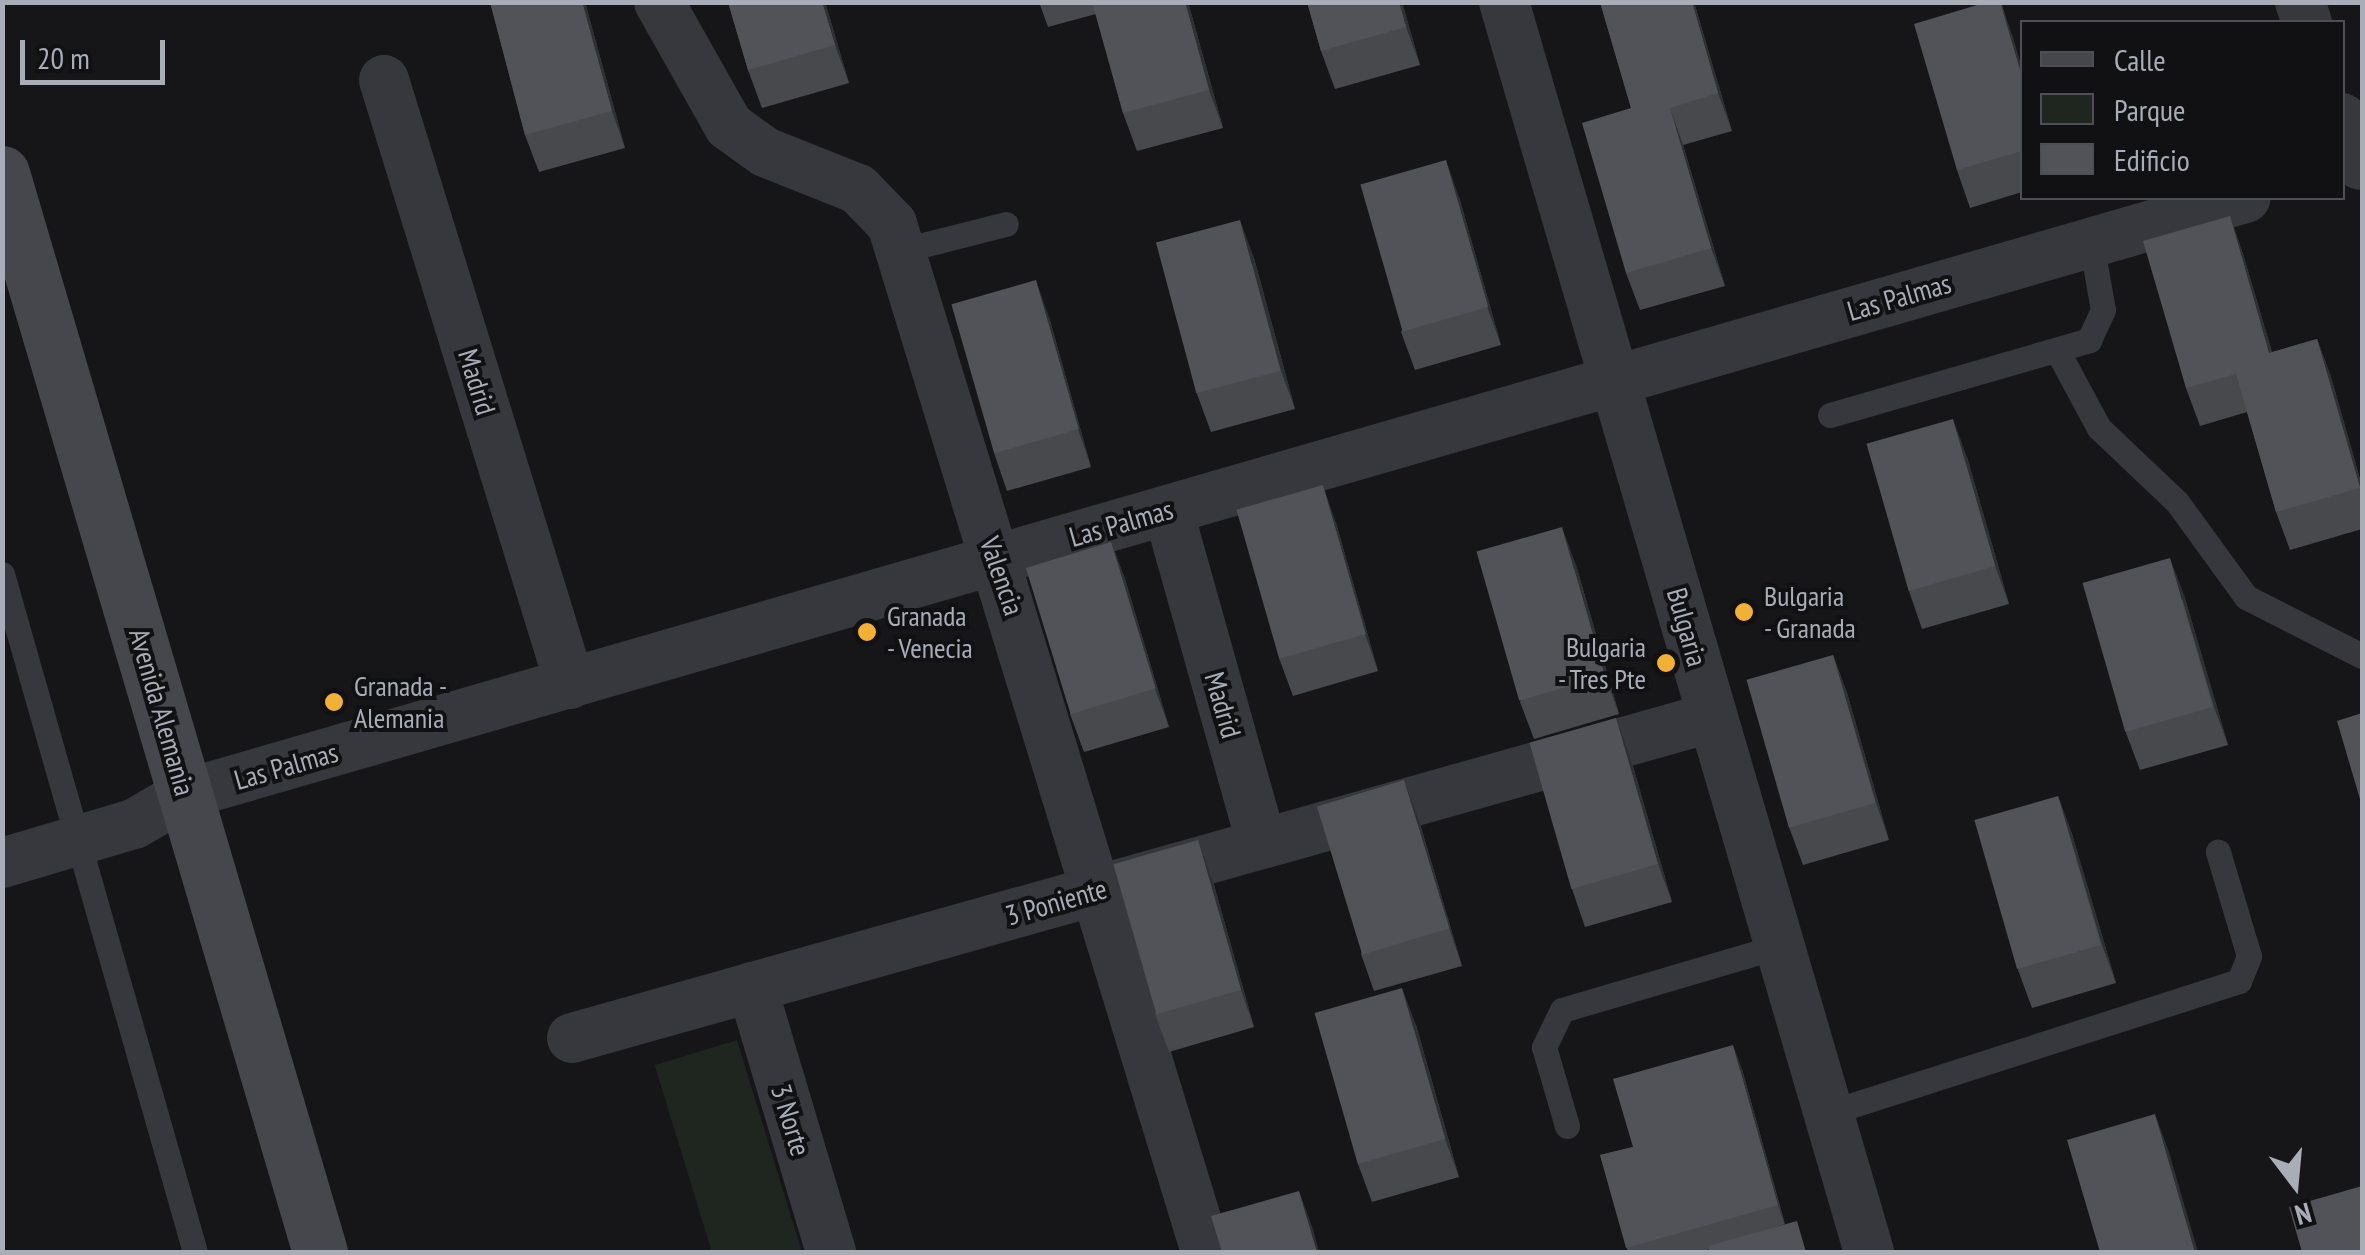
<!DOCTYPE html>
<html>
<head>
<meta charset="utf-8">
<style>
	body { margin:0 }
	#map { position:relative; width:2365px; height:1255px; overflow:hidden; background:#161618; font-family:"PT Sans Narrow",sans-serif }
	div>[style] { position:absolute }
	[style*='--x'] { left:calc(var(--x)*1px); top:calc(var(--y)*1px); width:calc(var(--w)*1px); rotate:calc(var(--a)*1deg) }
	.green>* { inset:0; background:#1e261f; transform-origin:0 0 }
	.lane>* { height:25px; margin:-12.5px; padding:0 12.5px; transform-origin:12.5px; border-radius:12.5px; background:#37383d }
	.street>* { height:50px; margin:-25px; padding:0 25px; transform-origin:25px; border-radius:25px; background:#37383d }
	.secondary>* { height:55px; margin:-27.5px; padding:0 27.5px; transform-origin:27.5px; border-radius:27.5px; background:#45474d }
	.wall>* { inset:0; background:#47494d }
	.shaded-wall>* { inset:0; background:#2f3033 }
	.building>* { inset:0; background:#525359; transform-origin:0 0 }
	.dots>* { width:28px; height:28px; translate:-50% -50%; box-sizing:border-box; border:5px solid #111113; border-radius:50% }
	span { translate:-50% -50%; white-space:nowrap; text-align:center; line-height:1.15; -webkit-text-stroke:8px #111113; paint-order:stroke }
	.street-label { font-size:28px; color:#a8adb8 }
	.poi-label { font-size:28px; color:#a8adb8 }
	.left { translate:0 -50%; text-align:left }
	.right { translate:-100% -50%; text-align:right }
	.frame { position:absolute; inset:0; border:5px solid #a8adb8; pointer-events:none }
	.legend { position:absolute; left:2020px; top:20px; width:325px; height:180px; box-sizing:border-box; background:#111113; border:2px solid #4d4f55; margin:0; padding:12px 18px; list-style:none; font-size:30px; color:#a8adb8 }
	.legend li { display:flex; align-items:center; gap:20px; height:50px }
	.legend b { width:50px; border:2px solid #4d4f55 }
	.north { position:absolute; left:2245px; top:1135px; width:100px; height:100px; -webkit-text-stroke:8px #111113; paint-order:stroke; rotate:164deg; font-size:28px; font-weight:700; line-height:40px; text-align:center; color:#a8adb8 }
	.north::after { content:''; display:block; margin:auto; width:35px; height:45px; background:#a8adb8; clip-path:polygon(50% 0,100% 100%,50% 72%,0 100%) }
	.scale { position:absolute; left:20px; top:40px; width:145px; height:45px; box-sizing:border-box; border:5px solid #a8adb8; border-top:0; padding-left:12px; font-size:30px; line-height:35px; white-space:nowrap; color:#a8adb8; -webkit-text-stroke:8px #111113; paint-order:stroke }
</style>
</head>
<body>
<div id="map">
	<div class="green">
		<div style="left:737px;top:1040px;width:221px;height:86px;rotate:73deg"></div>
	</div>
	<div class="lane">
		<div style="--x:903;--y:250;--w:106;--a:-14.2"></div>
		<div style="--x:2058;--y:352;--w:86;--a:61.7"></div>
		<div style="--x:2099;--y:428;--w:108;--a:43.5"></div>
		<div style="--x:2177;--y:502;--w:117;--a:54"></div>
		<div style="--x:2246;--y:597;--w:130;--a:27"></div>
		<div style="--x:1830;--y:415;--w:270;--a:-16.1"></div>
		<div style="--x:2089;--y:340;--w:33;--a:-65"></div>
		<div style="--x:2103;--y:310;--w:69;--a:-100"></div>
		<div style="--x:2;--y:574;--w:705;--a:74.11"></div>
		<div style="--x:1828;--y:1113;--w:432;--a:-17.8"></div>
		<div style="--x:2239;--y:981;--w:27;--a:-68"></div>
		<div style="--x:2249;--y:956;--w:109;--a:-106.6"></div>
		<div style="--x:1567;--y:1126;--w:82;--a:-106.2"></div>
		<div style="--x:1544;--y:1047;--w:41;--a:-64.1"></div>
		<div style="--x:1562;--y:1010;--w:227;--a:-16.4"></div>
	</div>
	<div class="street">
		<div style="--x:659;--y:2;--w:142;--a:60.6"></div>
		<div style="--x:729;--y:126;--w:44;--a:35.8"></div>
		<div style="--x:765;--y:152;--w:100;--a:21.7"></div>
		<div style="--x:858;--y:189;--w:49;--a:45.8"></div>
		<div style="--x:892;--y:224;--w:1075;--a:73.01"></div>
		<div style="--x:1504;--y:2;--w:1302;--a:73.72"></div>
		<div style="--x:2300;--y:2;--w:21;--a:71"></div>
		<div style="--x:384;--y:80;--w:632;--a:72.88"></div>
		<div style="--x:2342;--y:118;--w:50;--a:69"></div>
		<div style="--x:1168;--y:510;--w:347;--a:74.3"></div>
		<div style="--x:2;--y:863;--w:138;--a:-16.5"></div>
		<div style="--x:134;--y:824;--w:60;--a:-30"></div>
		<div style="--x:186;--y:794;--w:2144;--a:-16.14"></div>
		<div style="--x:752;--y:987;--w:277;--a:73.4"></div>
		<div style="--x:572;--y:1038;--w:1185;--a:-15.71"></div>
	</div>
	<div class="secondary">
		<div style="--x:2;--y:173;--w:1125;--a:73.58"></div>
	</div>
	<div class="wall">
		<div style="clip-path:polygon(490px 2px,585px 2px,625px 148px,539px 172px,525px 135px)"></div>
		<div style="clip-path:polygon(728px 2px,825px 2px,849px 83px,762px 108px,748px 70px)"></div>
		<div style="clip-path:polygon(1039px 2px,1188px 2px,1223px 128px,1137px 151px,1123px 113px,1096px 14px,1048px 27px)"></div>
		<div style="clip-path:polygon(1307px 2px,1402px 2px,1420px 65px,1335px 89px,1321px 51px)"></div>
		<div style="clip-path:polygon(1600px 2px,1694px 2px,1732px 131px,1683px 145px,1725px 286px,1640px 310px,1626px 273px,1631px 108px)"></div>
		<div style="clip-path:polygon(2001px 2px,2022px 69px,2022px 192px,1970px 208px,1957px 170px)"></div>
		<div style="clip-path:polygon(1459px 197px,1501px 345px,1415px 370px,1401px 332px)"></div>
		<div style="clip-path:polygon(2230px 216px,2243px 254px,2272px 352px,2317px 339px,2331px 377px,2362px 486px,2362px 529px,2290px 550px,2276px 512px,2247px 412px,2200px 426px,2186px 388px)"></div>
		<div style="clip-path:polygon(1254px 258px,1295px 409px,1211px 432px,1197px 394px)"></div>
		<div style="clip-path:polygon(1049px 317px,1091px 467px,1007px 491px,994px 453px)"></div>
		<div style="clip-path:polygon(1967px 457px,2009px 604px,1922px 629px,1909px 591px)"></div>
		<div style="clip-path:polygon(1336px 523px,1378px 671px,1293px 696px,1279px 658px)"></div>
		<div style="clip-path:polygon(1111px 542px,1125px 579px,1169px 727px,1084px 752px,1070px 714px)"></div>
		<div style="clip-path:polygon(1576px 565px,1619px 714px,1534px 739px,1520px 702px)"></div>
		<div style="clip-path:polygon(2184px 595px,2228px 745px,2140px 770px,2126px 733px)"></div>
		<div style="clip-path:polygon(1833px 655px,1847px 693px,1889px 840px,1803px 865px,1789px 827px)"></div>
		<div style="clip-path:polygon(1630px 756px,1672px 902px,1585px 927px,1572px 889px)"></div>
		<div style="clip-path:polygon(2058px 796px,2072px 834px,2116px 983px,2032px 1008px,2018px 970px)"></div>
		<div style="clip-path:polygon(1418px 817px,1462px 966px,1374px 991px,1361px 954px)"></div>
		<div style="clip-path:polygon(1198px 840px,1212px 878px,1254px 1027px,1169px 1052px,1155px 1014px)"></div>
		<div style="clip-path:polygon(1416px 1025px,1459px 1177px,1372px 1202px,1358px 1164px)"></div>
		<div style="clip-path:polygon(1742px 1069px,1785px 1224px,1701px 1252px,1628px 1252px,1600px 1155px,1633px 1147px)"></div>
	</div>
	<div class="shaded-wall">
		<div style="clip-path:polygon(582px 2px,585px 2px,625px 148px,612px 111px)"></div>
		<div style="clip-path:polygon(822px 2px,825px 2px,849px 83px,835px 45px)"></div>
		<div style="clip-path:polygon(1185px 2px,1188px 2px,1223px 128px,1209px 90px)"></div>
		<div style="clip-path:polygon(1399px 2px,1402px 2px,1420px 65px,1406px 27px)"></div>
		<div style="clip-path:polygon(1692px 2px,1694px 2px,1732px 131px,1718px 93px)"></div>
		<div style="clip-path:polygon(2000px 2px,2013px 37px,2022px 69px,2022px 77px)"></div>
		<div style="clip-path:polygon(1670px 108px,1683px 145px,1725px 286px,1711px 248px)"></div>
		<div style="clip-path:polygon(1446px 160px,1459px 197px,1501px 345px,1487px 307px)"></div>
		<div style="clip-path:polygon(2230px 216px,2243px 254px,2283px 390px,2269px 353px)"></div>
		<div style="clip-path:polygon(1240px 220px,1254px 258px,1295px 409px,1281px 371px)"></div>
		<div style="clip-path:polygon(1036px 280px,1049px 317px,1091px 467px,1078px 429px)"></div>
		<div style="clip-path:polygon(2317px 339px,2331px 377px,2362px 486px,2362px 494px)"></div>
		<div style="clip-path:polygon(1953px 419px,1967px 457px,2009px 604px,1995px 566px)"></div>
		<div style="clip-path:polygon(1323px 485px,1336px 523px,1378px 671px,1365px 634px)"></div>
		<div style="clip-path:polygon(1562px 527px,1576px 565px,1619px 714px,1605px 676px)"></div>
		<div style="clip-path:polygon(1111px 542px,1125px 579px,1169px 727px,1155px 689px)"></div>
		<div style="clip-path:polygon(2170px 558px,2184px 595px,2228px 745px,2214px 707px)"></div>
		<div style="clip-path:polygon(1833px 655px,1847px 693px,1889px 840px,1876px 803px)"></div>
		<div style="clip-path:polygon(1616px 718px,1630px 756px,1672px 902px,1658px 864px)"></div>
		<div style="clip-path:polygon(1404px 780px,1418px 817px,1462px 966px,1449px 928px)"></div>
		<div style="clip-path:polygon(2058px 796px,2072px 834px,2116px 983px,2102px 945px)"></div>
		<div style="clip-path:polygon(1198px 840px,1212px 878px,1254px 1027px,1241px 990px)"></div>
		<div style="clip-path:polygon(1402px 988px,1416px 1025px,1459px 1177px,1445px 1139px)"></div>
		<div style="clip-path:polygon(1733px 1045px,1742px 1069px,1786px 1229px,1778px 1205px)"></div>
		<div style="clip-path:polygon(2155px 1114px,2169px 1152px,2198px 1252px,2195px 1252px)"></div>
		<div style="clip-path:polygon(1299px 1191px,1313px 1229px,1319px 1252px,1317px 1252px)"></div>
	</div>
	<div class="building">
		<div style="clip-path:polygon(490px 2px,582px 2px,612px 111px,525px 135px)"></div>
		<div style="clip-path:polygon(728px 2px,822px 2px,835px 45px,748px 70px)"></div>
		<div style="clip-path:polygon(1092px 2px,1185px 2px,1209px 90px,1123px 113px)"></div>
		<div style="clip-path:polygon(1307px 2px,1399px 2px,1406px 27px,1321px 51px)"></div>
		<div style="clip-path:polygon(1600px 2px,1692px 2px,1718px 93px,1670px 108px,1711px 248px,1626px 273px,1582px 123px,1631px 108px)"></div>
		<div style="clip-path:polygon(1987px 2px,2000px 2px,2022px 77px,2022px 151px,1957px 170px,1914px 24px)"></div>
		<div style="left:1446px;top:160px;width:153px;height:89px;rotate:74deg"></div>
		<div style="clip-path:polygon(2230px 216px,2269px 353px,2317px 339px,2360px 488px,2276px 512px,2236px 374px,2186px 388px,2143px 241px)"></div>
		<div style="left:1240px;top:220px;width:156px;height:87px;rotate:75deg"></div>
		<div style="left:1036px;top:280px;width:155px;height:88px;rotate:74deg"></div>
		<div style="left:1953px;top:419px;width:153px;height:90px;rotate:74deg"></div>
		<div style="left:1323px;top:485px;width:155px;height:90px;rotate:74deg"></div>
		<div style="left:1562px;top:527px;width:155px;height:89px;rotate:74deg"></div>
		<div style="left:1111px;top:542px;width:153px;height:89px;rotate:73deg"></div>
		<div style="left:2170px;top:558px;width:155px;height:91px;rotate:74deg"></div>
		<div style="left:1833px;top:655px;width:154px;height:90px;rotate:74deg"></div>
		<div style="clip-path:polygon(2362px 713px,2362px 806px,2337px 721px)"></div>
		<div style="left:1616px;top:718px;width:152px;height:90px;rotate:74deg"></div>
		<div style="left:1404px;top:780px;width:155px;height:91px;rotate:73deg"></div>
		<div style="left:2058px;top:796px;width:155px;height:87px;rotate:74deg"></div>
		<div style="left:1198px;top:840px;width:156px;height:88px;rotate:74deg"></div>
		<div style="left:1402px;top:988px;width:157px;height:91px;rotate:74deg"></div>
		<div style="clip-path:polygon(1733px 1045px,1778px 1205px,1626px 1248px,1600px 1155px,1633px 1147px,1613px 1079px)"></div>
		<div style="clip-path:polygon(2155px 1114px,2195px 1252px,2100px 1252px,2067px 1140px)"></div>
		<div style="clip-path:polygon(2362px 1186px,2362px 1252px,2302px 1252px,2289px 1207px)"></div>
		<div style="clip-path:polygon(1299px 1191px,1317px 1252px,1222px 1252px,1211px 1216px)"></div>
		<div style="clip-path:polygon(1797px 1221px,1806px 1252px,1710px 1252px,1708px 1246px)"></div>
	</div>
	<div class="dots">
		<div style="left:1744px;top:612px;background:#f2b134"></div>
		<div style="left:867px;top:632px;background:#f2b134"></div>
		<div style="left:1666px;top:663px;background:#f2b134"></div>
		<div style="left:334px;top:702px;background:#f2b134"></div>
	</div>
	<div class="street-label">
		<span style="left:1899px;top:297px;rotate:-16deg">Las Palmas</span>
		<span style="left:477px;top:382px;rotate:73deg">Madrid</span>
		<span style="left:1121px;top:523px;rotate:-16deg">Las Palmas</span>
		<span style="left:1002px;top:576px;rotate:71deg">Valencia</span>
		<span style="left:1687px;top:627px;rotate:74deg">Bulgaria</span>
		<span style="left:1223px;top:705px;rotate:74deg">Madrid</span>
		<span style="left:162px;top:712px;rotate:74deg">Avenida Alemania</span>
		<span style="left:286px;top:766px;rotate:-16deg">Las Palmas</span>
		<span style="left:1056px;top:902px;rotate:-16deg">3 Poniente</span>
		<span style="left:791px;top:1120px;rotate:73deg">3 Norte</span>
	</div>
	<div class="poi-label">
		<span class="left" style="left:1764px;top:612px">Bulgaria<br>- Granada</span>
		<span class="left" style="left:887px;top:632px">Granada<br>- Venecia</span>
		<span class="right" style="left:1646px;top:663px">Bulgaria<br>- Tres Pte</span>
		<span class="left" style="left:354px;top:702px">Granada -<br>Alemania</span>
	</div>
	<div class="frame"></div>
	<ul class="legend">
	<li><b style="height:12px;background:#45474d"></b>Calle</li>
	<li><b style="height:28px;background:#1e261f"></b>Parque</li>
	<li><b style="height:28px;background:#525359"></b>Edificio</li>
	</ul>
	<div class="north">N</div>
	<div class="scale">20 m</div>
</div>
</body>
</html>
